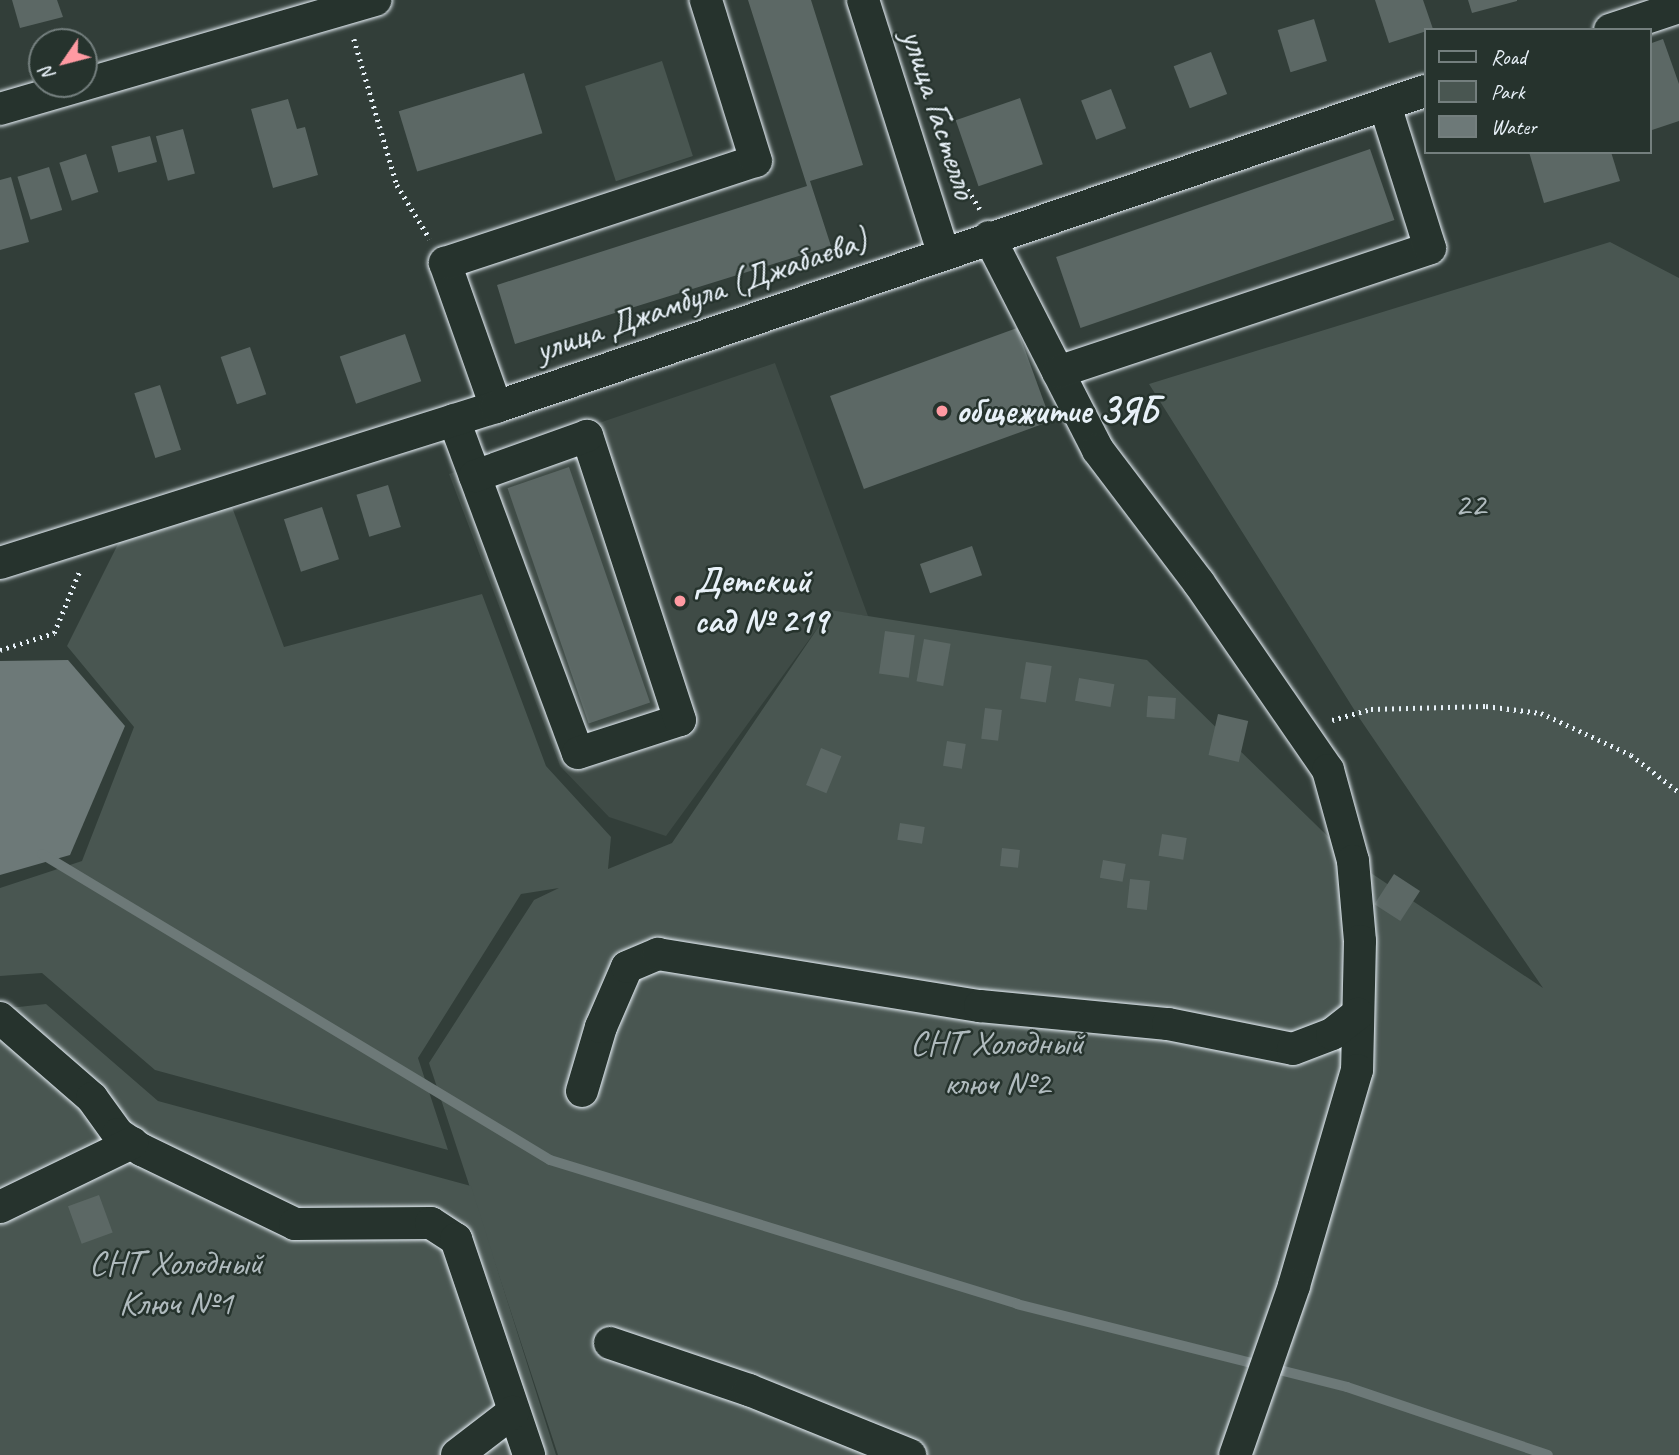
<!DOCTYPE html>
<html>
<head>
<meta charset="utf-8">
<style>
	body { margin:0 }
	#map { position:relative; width:1679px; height:1455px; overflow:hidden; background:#323e39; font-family:Caveat,sans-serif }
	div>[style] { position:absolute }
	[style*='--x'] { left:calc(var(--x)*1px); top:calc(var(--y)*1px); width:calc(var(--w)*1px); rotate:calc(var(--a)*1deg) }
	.built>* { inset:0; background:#3f4b46 }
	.green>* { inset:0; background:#495651; transform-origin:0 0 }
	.water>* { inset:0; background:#6d7978 }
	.stream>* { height:10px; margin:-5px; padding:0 5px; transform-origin:5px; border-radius:5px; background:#6d7978 }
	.building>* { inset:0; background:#5c6865; transform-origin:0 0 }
	.path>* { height:4.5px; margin-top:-2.25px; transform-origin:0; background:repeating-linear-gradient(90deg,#e8f1f8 0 2px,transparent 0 7px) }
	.roads { filter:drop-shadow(0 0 2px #e8f1f8) drop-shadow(0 0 2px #e8f1f8) }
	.minor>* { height:32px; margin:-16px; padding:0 16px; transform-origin:16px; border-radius:16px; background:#26332d }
	.dots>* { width:19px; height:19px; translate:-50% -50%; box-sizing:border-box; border:4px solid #26332d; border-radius:50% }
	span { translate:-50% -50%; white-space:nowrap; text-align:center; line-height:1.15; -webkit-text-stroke:5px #26332d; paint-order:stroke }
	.street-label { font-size:35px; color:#e8f1f8 }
	.poi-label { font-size:35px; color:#e8f1f8; font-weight:700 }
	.left { translate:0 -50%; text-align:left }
	.park-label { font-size:35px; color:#b0bbbe }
	.legend { position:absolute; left:1424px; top:28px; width:228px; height:126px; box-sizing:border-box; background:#26332d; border:2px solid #747f7e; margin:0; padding:9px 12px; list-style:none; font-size:21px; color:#e8f1f8 }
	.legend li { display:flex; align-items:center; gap:14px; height:35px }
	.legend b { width:35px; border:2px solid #747f7e }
	.north { position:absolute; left:28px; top:28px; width:70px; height:70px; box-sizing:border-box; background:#26332d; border:2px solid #747f7e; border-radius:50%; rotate:235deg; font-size:19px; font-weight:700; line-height:28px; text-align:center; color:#e8f1f8 }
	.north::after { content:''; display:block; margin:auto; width:24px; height:32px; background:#ff9aa2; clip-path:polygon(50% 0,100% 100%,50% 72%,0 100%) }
</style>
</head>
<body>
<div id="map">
	<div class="built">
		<div style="clip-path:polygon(775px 363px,868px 616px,830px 611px,666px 836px,609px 817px,560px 766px,449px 474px)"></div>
	</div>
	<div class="green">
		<div style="left:662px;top:61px;width:100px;height:81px;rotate:72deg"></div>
		<div style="clip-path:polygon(1610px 242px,1679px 278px,1679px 1455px,558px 1455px,429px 1063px,534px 900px,559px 888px,521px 894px,418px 1058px,448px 1150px,155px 1070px,42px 973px,0 976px,0 888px,82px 861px,134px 727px,67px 646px,122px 536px,232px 507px,284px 647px,482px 594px,546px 766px,611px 837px,608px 869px,672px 843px,830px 610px,1147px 660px,1353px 861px,1543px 988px,1360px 719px,1149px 384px)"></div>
		<div style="clip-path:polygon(46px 1004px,158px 1101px,471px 1186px,556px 1455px,0 1455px,0 1009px)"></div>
	</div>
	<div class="water">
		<div style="clip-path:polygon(68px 660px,125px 726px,70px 855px,0 875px,0 661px)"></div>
	</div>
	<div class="stream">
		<div style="--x:42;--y:854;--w:593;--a:31.06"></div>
		<div style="--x:550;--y:1160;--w:489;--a:17.1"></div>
		<div style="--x:1017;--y:1304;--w:340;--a:14.1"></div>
		<div style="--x:1347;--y:1387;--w:212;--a:18.7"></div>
	</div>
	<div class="building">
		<div style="clip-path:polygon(12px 0,57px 0,63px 17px,20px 28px)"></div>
		<div style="clip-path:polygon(748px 0,811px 0,863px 165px,810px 181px,831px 246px,515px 344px,497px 285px,807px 186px)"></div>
		<div style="clip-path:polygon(1375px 0,1423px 0,1433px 29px,1389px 43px)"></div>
		<div style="clip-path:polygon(1468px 0,1517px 0,1517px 1px,1472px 13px)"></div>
		<div style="left:1314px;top:19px;width:44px;height:38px;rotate:73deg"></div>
		<div style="clip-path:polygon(1663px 39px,1679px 84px,1679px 121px,1649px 131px,1649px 44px)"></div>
		<div style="left:1211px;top:52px;width:45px;height:40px;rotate:69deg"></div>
		<div style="left:524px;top:73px;width:63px;height:131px;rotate:73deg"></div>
		<div style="left:1111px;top:89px;width:42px;height:32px;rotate:69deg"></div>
		<div style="left:1020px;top:98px;width:70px;height:68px;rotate:71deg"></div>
		<div style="clip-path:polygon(288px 99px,297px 129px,305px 127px,318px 175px,273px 188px,251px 109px)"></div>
		<div style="left:183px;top:129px;width:46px;height:28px;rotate:75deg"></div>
		<div style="left:150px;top:136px;width:27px;height:40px;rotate:75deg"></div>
		<div style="left:1370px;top:149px;width:75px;height:332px;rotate:71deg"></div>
		<div style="clip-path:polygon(1529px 152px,1611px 152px,1620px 181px,1544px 203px)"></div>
		<div style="left:86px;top:154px;width:40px;height:28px;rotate:72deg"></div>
		<div style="left:49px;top:167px;width:45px;height:33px;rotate:73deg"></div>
		<div style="clip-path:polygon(11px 177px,29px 242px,0 250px,0 180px)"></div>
		<div style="left:1017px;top:328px;width:99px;height:199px;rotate:70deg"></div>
		<div style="left:405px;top:334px;width:50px;height:69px;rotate:71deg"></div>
		<div style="left:250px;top:347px;width:50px;height:31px;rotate:71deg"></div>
		<div style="left:160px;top:385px;width:68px;height:27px;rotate:72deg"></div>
		<div style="left:569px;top:467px;width:249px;height:65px;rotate:71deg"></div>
		<div style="left:388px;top:485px;width:44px;height:33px;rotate:73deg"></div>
		<div style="left:322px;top:507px;width:55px;height:40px;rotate:72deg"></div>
		<div style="left:972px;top:546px;width:31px;height:55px;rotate:71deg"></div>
		<div style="left:885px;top:631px;width:30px;height:43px;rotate:8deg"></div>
		<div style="left:924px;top:639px;width:27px;height:43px;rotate:10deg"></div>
		<div style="left:1026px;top:662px;width:26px;height:37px;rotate:9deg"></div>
		<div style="left:1079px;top:678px;width:36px;height:23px;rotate:10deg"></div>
		<div style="left:1148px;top:696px;width:28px;height:21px;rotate:4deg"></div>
		<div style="left:985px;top:708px;width:17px;height:31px;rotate:7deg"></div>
		<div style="left:1218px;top:714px;width:31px;height:42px;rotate:13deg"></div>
		<div style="left:947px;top:741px;width:19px;height:25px;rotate:9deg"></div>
		<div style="left:821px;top:748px;width:22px;height:40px;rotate:22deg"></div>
		<div style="left:900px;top:823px;width:25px;height:17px;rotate:9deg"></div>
		<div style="left:1162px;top:834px;width:25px;height:22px;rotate:9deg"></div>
		<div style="left:1002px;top:848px;width:18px;height:18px;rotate:6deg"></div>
		<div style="left:1103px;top:860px;width:23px;height:18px;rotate:10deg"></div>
		<div style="left:1394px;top:874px;width:31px;height:36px;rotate:33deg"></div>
		<div style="left:1130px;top:879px;width:20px;height:29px;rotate:6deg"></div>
		<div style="left:99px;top:1195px;width:40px;height:33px;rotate:70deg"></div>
	</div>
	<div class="path">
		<div style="--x:354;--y:39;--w:152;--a:73.6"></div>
		<div style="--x:397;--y:185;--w:63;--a:58.6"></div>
		<div style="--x:949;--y:160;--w:58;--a:57.7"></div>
		<div style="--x:0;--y:650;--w:57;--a:-17.5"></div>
		<div style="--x:54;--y:633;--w:68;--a:-67.6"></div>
		<div style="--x:1332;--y:720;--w:41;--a:-15.8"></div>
		<div style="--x:1371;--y:709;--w:115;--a:-1.5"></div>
		<div style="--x:1486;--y:706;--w:55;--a:7.3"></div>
		<div style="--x:1541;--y:713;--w:99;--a:25"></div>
		<div style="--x:1631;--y:755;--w:61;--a:37.6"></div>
	</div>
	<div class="roads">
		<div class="minor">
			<div style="--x:863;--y:0;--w:264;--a:72.4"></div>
			<div style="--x:1610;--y:30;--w:73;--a:-18.4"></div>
			<div style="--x:0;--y:109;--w:391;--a:-16.2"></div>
			<div style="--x:989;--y:237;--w:239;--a:62.9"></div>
			<div style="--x:1098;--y:450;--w:167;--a:52.8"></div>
			<div style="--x:1199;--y:583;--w:227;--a:55.4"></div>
			<div style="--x:1328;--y:770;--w:94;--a:74.6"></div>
			<div style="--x:1353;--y:861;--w:80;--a:85"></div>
			<div style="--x:1360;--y:941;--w:129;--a:91.3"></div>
			<div style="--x:1357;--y:1070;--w:225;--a:106.3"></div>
			<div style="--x:1294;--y:1286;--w:179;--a:109.2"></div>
			<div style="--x:1058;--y:372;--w:392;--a:-18.4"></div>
			<div style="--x:1430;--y:248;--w:150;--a:-107.5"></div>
			<div style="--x:496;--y:407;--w:153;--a:-109.5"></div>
			<div style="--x:445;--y:263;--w:327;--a:-18.2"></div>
			<div style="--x:756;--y:161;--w:169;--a:-107.3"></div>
			<div style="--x:454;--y:420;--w:355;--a:69.6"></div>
			<div style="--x:578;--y:753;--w:107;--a:-17.9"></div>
			<div style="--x:680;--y:720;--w:299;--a:-108.1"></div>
			<div style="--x:587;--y:436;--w:119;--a:160.3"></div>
			<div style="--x:0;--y:563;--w:520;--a:-17.46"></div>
			<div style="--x:496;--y:407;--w:981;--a:-18.79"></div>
			<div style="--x:0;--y:1018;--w:122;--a:41"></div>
			<div style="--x:92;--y:1098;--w:44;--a:54.2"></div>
			<div style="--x:118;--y:1134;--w:29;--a:34"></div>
			<div style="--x:142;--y:1150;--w:170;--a:25.8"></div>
			<div style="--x:295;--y:1224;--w:136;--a:-0.4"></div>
			<div style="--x:431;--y:1223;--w:30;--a:33"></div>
			<div style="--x:456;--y:1239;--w:228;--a:71.3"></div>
			<div style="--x:582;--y:1091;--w:67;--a:-73.5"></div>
			<div style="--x:601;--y:1027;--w:65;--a:-66.6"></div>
			<div style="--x:627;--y:967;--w:34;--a:-23"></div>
			<div style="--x:658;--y:954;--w:326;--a:9.2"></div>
			<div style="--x:980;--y:1006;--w:189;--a:5.5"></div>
			<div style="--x:1168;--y:1024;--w:127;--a:11.3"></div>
			<div style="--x:1293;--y:1049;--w:42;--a:-21"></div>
			<div style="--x:1332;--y:1034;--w:33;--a:-38"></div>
			<div style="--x:0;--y:1207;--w:147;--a:-25.9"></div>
			<div style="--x:610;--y:1343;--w:147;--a:18.7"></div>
			<div style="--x:749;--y:1390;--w:174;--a:22"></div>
			<div style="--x:457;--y:1455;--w:71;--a:-37.5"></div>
		</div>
	</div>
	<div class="dots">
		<div style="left:942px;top:411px;background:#ff9aa2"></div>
		<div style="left:680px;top:601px;background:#ff9aa2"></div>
	</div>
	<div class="street-label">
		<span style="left:939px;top:114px;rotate:72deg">улица Гастелло</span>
		<span style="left:701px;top:295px;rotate:-19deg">улица Джамбула (Джабаева)</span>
	</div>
	<div class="poi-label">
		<span class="left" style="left:956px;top:411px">общежитие ЗЯБ</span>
		<span class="left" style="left:694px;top:601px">Детский<br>сад № 219</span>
	</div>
	<div class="park-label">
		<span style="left:1470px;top:504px">22</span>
		<span style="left:997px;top:1063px">СНТ Холодный<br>ключ №2</span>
		<span style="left:176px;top:1283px">СНТ Холодный<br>Ключ №1</span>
	</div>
	<ul class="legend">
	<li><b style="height:9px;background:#26332d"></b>Road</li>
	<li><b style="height:19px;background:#495651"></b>Park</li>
	<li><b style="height:19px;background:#6d7978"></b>Water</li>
	</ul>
	<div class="north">N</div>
</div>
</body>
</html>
